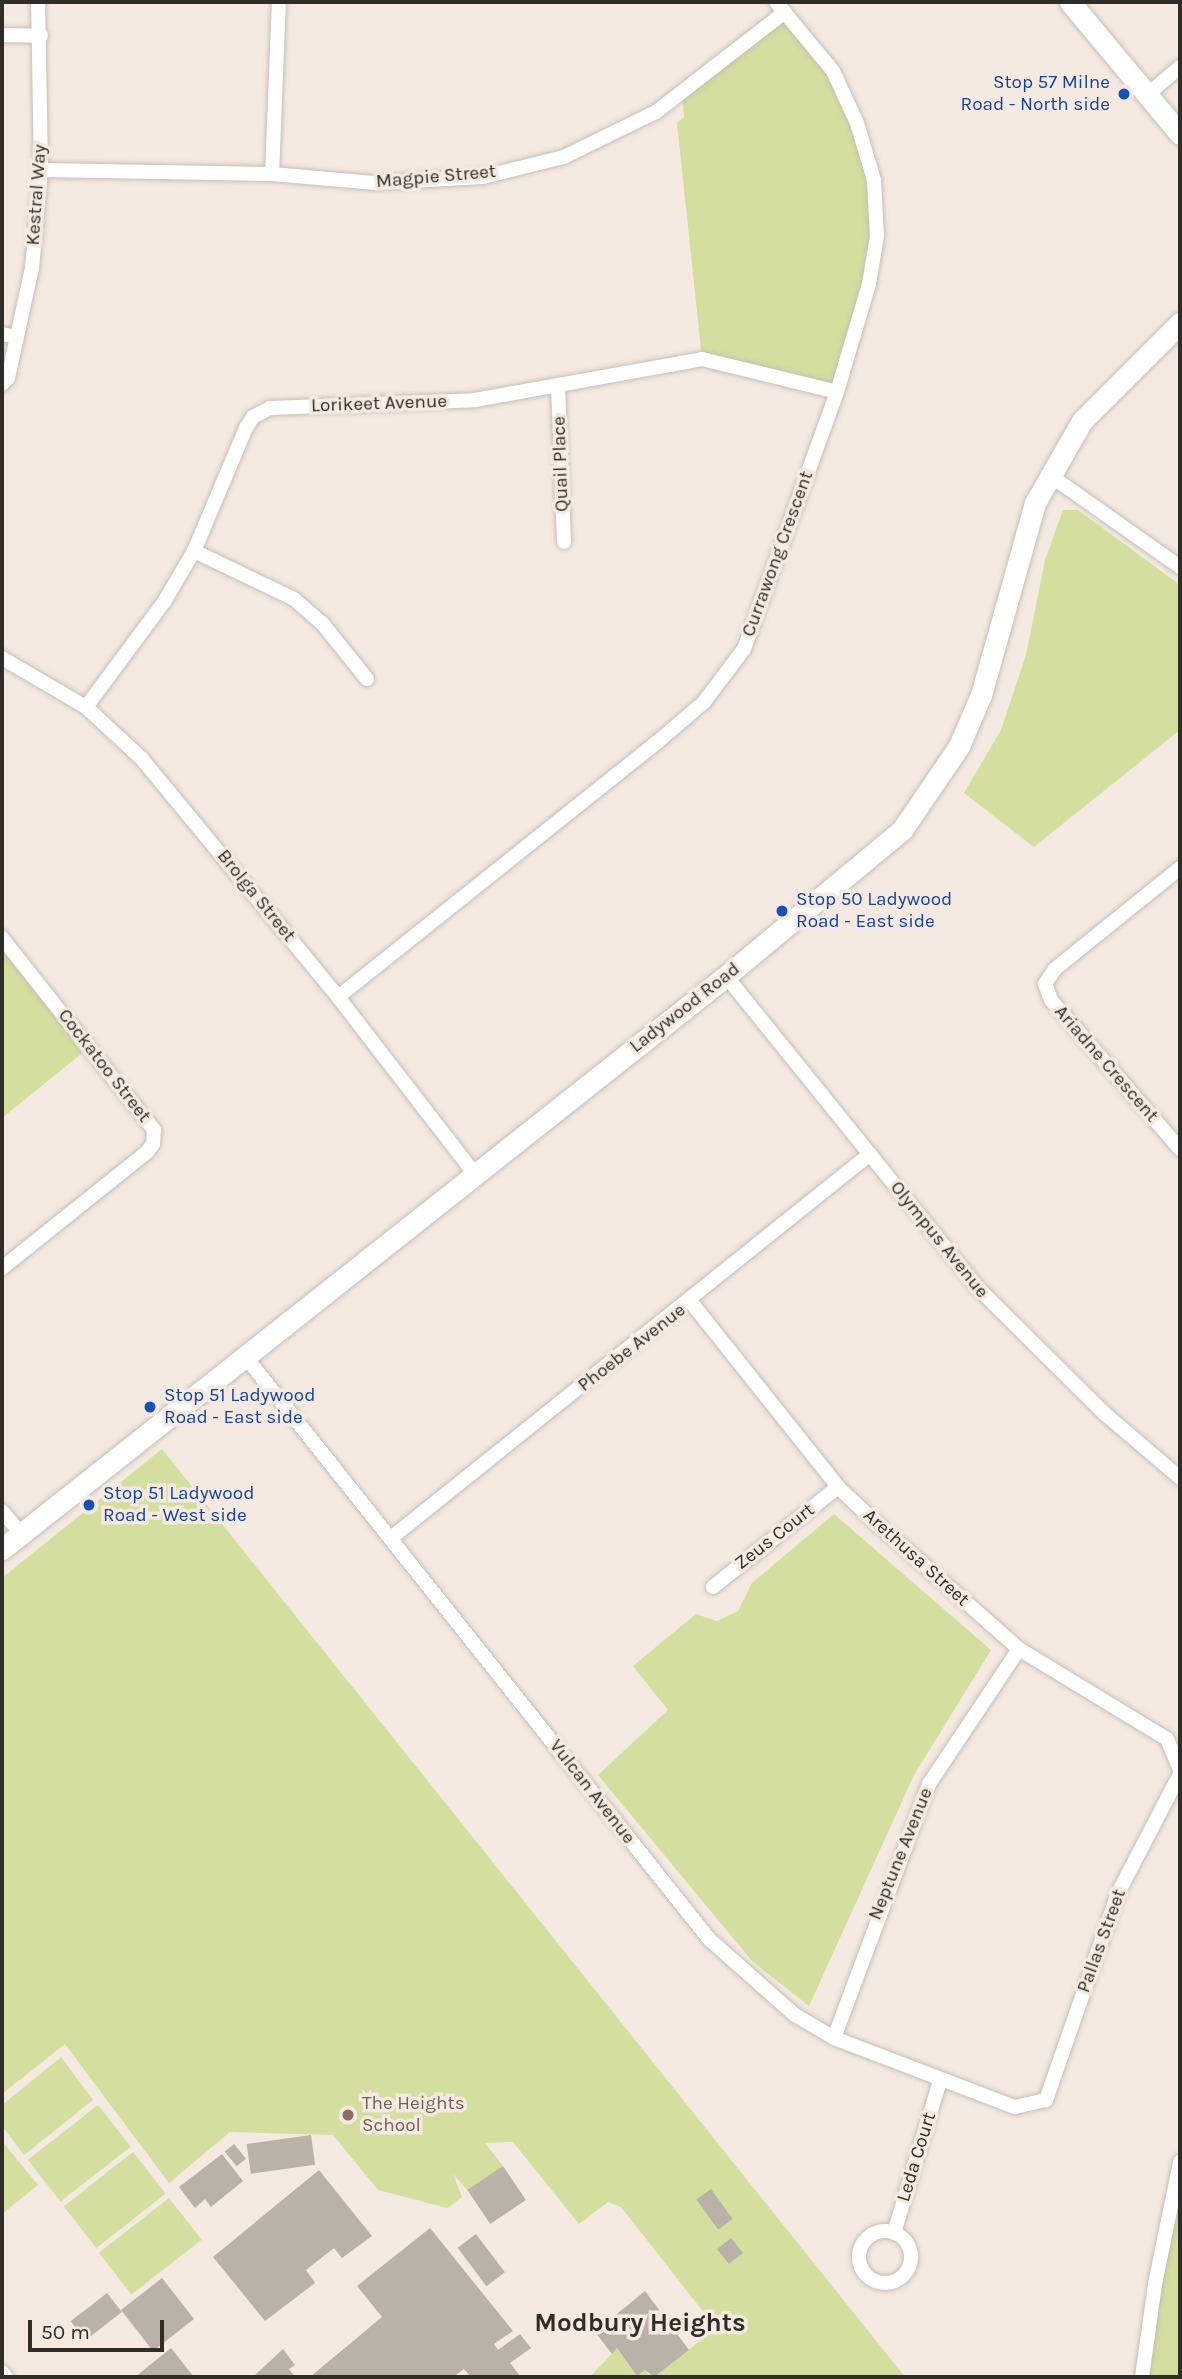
<!DOCTYPE html>
<html>
<head>
<meta charset="utf-8">
<style>
	body { margin:0 }
	#map { position:relative; width:1182px; height:2379px; overflow:hidden; background:#f4eae1; font-family:Karla,sans-serif }
	div>[style] { position:absolute }
	[style*='--x'] { left:calc(var(--x)*1px); top:calc(var(--y)*1px); width:calc(var(--w)*1px); rotate:calc(var(--a)*1deg) }
	.green>* { inset:0; background:#d3de9f; transform-origin:0 0 }
	.building>* { inset:0; background:#bab1a8; transform-origin:0 0 }
	.roads { filter:drop-shadow(0 0 2px #c7beb5) drop-shadow(0 0 2px #c7beb5) }
	.street>* { height:14px; margin:-7px; padding:0 7px; transform-origin:7px; border-radius:7px; background:#fff }
	.street>.ring { margin:-7px; padding:0; box-sizing:content-box; background:none; border:14px solid #fff; border-radius:50% }
	.secondary>* { height:21px; margin:-10.5px; padding:0 10.5px; transform-origin:10.5px; border-radius:10.5px; background:#fff }
	.dots>* { width:19px; height:19px; translate:-50% -50%; box-sizing:border-box; border:4px solid #f4eae1; border-radius:50% }
	span { translate:-50% -50%; white-space:nowrap; text-align:center; line-height:1.15; -webkit-text-stroke:7px #f4eae1; paint-order:stroke }
	.transit-label { font-size:19px; color:#164399 }
	.right { translate:-100% -50%; text-align:right }
	.left { translate:0 -50%; text-align:left }
	.street-label { font-size:19px; color:#302d29 }
	.education-label { font-size:19px; color:#785e54 }
	.district-label { font-size:26px; color:#302d29; font-weight:700 }
	.frame { position:absolute; inset:0; border:4px solid #302d29; pointer-events:none }
	.scale { position:absolute; left:28px; top:2320px; width:136px; height:32px; box-sizing:border-box; border:4px solid #302d29; border-top:0; padding-left:9px; font-size:21px; line-height:24px; white-space:nowrap; color:#302d29; -webkit-text-stroke:5px #f4eae1; paint-order:stroke }
</style>
</head>
<body>
<div id="map">
	<div class="green">
		<div style="clip-path:polygon(785px 12px,833px 71px,857px 123px,877px 236px,837px 392px,702px 359px,677px 123px,684px 117px,682px 94px)"></div>
		<div style="clip-path:polygon(1063px 510px,1078px 510px,1180px 585px,1180px 730px,1034px 847px,964px 793px,1001px 730px,1026px 655px,1045px 560px)"></div>
		<div style="clip-path:polygon(2px 938px,91px 1046px,2px 1118px)"></div>
		<div style="clip-path:polygon(162px 1449px,905px 2377px,654px 2377px,716px 2328px,621px 2207px,608px 2202px,579px 2224px,513px 2142px,485px 2143px,503px 2166px,469px 2192px,453px 2174px,462px 2197px,447px 2208px,378px 2190px,333px 2135px,230px 2132px,169px 2183px,65px 2044px,2px 2094px,2px 1578px)"></div>
		<div style="clip-path:polygon(834px 1514px,991px 1650px,914px 1775px,809px 2006px,752px 1961px,598px 1775px,668px 1710px,633px 1666px,696px 1614px,717px 1621px,738px 1611px,752px 1583px)"></div>
		<div style="clip-path:polygon(61px 2057px,93px 2100px,24px 2155px,2px 2126px,2px 2105px)"></div>
		<div style="left:98px;top:2105px;width:53px;height:89px;rotate:52deg"></div>
		<div style="clip-path:polygon(2px 2141px,38px 2185px,2px 2214px)"></div>
		<div style="left:133px;top:2152px;width:53px;height:88px;rotate:52deg"></div>
		<div style="clip-path:polygon(1180px 2162px,1180px 2377px,1142px 2377px)"></div>
		<div style="left:169px;top:2198px;width:53px;height:89px;rotate:52deg"></div>
		<div style="clip-path:polygon(617px 2348px,637px 2376px,645px 2370px,651px 2377px,590px 2377px)"></div>
	</div>
	<div class="building">
		<div style="left:311px;top:2135px;width:30px;height:65px;rotate:82deg"></div>
		<div style="left:234px;top:2144px;width:19px;height:12px;rotate:51deg"></div>
		<div style="clip-path:polygon(222px 2154px,243px 2181px,211px 2207px,205px 2199px,195px 2208px,179px 2187px)"></div>
		<div style="left:503px;top:2166px;width:41px;height:43px;rotate:56deg"></div>
		<div style="clip-path:polygon(319px 2170px,372px 2236px,342px 2258px,334px 2248px,306px 2270px,315px 2283px,265px 2321px,213px 2257px)"></div>
		<div style="left:711px;top:2189px;width:37px;height:18px;rotate:54deg"></div>
		<div style="clip-path:polygon(430px 2228px,513px 2331px,494px 2344px,498px 2350px,520px 2334px,531px 2348px,510px 2363px,521px 2377px,466px 2377px,469px 2375px,464px 2369px,453px 2377px,310px 2377px,382px 2317px,357px 2286px)"></div>
		<div style="left:476px;top:2234px;width:48px;height:23px;rotate:53deg"></div>
		<div style="left:731px;top:2238px;width:19px;height:18px;rotate:51deg"></div>
		<div style="left:162px;top:2278px;width:52px;height:52px;rotate:52deg"></div>
		<div style="clip-path:polygon(645px 2291px,689px 2350px,654px 2377px,645px 2370px,637px 2376px,617px 2348px,612px 2354px,595px 2332px)"></div>
		<div style="left:107px;top:2293px;width:24px;height:46px;rotate:52deg"></div>
		<div style="clip-path:polygon(171px 2348px,194px 2377px,135px 2377px)"></div>
		<div style="clip-path:polygon(283px 2349px,295px 2365px,289px 2369px,295px 2377px,253px 2377px)"></div>
	</div>
	<div class="roads">
		<div class="street">
			<div style="--x:2;--y:35;--w:39;--a:1"></div>
			<div style="--x:1148;--y:94;--w:42;--a:-40.2"></div>
			<div style="--x:41;--y:170;--w:231;--a:1"></div>
			<div style="--x:272;--y:174;--w:102;--a:5"></div>
			<div style="--x:374;--y:183;--w:109;--a:-3.2"></div>
			<div style="--x:483;--y:177;--w:83;--a:-13.9"></div>
			<div style="--x:564;--y:157;--w:102;--a:-26.1"></div>
			<div style="--x:656;--y:112;--w:163;--a:-37.8"></div>
			<div style="--x:272;--y:174;--w:172;--a:-87.7"></div>
			<div style="--x:2;--y:334;--w:15;--a:11"></div>
			<div style="--x:2;--y:384;--w:8;--a:-45"></div>
			<div style="--x:8;--y:378;--w:113;--a:-77.7"></div>
			<div style="--x:32;--y:268;--w:98;--a:-84.8"></div>
			<div style="--x:41;--y:170;--w:168;--a:-91"></div>
			<div style="--x:558;--y:385;--w:157;--a:87.8"></div>
			<div style="--x:1051;--y:476;--w:158;--a:35.2"></div>
			<div style="--x:194;--y:551;--w:111;--a:25.6"></div>
			<div style="--x:294;--y:599;--w:37;--a:41"></div>
			<div style="--x:322;--y:623;--w:72;--a:51.2"></div>
			<div style="--x:2;--y:658;--w:97;--a:30.3"></div>
			<div style="--x:86;--y:707;--w:76;--a:42.9"></div>
			<div style="--x:142;--y:759;--w:308;--a:50.5"></div>
			<div style="--x:338;--y:997;--w:222;--a:52.3"></div>
			<div style="--x:86;--y:707;--w:131;--a:-53.4"></div>
			<div style="--x:164;--y:602;--w:59;--a:-59.5"></div>
			<div style="--x:194;--y:551;--w:134;--a:-67.1"></div>
			<div style="--x:246;--y:428;--w:13;--a:-58"></div>
			<div style="--x:253;--y:417;--w:19;--a:-28"></div>
			<div style="--x:270;--y:408;--w:205;--a:-2.2"></div>
			<div style="--x:475;--y:400;--w:231;--a:-10.2"></div>
			<div style="--x:702;--y:359;--w:139;--a:13.7"></div>
			<div style="--x:1180;--y:868;--w:161;--a:141.1"></div>
			<div style="--x:1055;--y:969;--w:18;--a:124"></div>
			<div style="--x:1045;--y:984;--w:17;--a:69"></div>
			<div style="--x:1051;--y:1000;--w:197;--a:49.1"></div>
			<div style="--x:2;--y:938;--w:245;--a:51.6"></div>
			<div style="--x:154;--y:1130;--w:14;--a:94"></div>
			<div style="--x:153;--y:1144;--w:10;--a:127"></div>
			<div style="--x:147;--y:1152;--w:186;--a:141.3"></div>
			<div style="--x:726;--y:976;--w:398;--a:51.1"></div>
			<div style="--x:976;--y:1286;--w:180;--a:44.8"></div>
			<div style="--x:1104;--y:1413;--w:100;--a:40.5"></div>
			<div style="--x:338;--y:997;--w:406;--a:-38.6"></div>
			<div style="--x:655;--y:744;--w:65;--a:-40.6"></div>
			<div style="--x:704;--y:702;--w:66;--a:-53"></div>
			<div style="--x:744;--y:649;--w:273;--a:-70.1"></div>
			<div style="--x:837;--y:392;--w:113;--a:-73.5"></div>
			<div style="--x:869;--y:284;--w:49;--a:-80.5"></div>
			<div style="--x:877;--y:236;--w:56;--a:-93.1"></div>
			<div style="--x:874;--y:180;--w:59;--a:-106.6"></div>
			<div style="--x:857;--y:123;--w:57;--a:-114.8"></div>
			<div style="--x:833;--y:71;--w:89;--a:-129.6"></div>
			<div style="--x:691;--y:1302;--w:236;--a:51.5"></div>
			<div style="--x:838;--y:1487;--w:50;--a:43.4"></div>
			<div style="--x:874;--y:1521;--w:193;--a:41.4"></div>
			<div style="--x:1019;--y:1649;--w:173;--a:31.3"></div>
			<div style="--x:1167;--y:1739;--w:33;--a:67"></div>
			<div style="--x:245;--y:1356;--w:745;--a:51.48"></div>
			<div style="--x:709;--y:1939;--w:115;--a:41.5"></div>
			<div style="--x:795;--y:2015;--w:45;--a:30.5"></div>
			<div style="--x:834;--y:2038;--w:194;--a:20.9"></div>
			<div style="--x:1015;--y:2107;--w:32;--a:-13"></div>
			<div style="--x:1046;--y:2100;--w:219;--a:-70.8"></div>
			<div style="--x:1118;--y:1893;--w:134;--a:-62.5"></div>
			<div style="--x:2;--y:1511;--w:30;--a:50"></div>
			<div style="--x:391;--y:1538;--w:614;--a:-38.72"></div>
			<div style="--x:713;--y:1587;--w:160;--a:-38.7"></div>
			<div style="--x:834;--y:2038;--w:271;--a:-69.5"></div>
			<div style="--x:929;--y:1784;--w:162;--a:-56.3"></div>
			<div class="ring" style="left:859px;top:2231px;width:38px;height:38px"></div>
			<div style="--x:894;--y:2233;--w:159;--a:-73.2"></div>
			<div style="--x:2;--y:2372;--w:6;--a:51"></div>
			<div style="--x:1142;--y:2377;--w:94;--a:-82"></div>
			<div style="--x:1155;--y:2284;--w:125;--a:-78.4"></div>
		</div>
		<div class="secondary">
			<div style="--x:1070;--y:2;--w:172;--a:50.2"></div>
			<div style="--x:2;--y:1549;--w:923;--a:-38.36"></div>
			<div style="--x:726;--y:976;--w:229;--a:-39.7"></div>
			<div style="--x:902;--y:830;--w:102;--a:-55.8"></div>
			<div style="--x:959;--y:746;--w:56;--a:-66.7"></div>
			<div style="--x:981;--y:695;--w:199;--a:-74.3"></div>
			<div style="--x:1035;--y:503;--w:95;--a:-60.2"></div>
			<div style="--x:1082;--y:421;--w:139;--a:-45"></div>
		</div>
	</div>
	<div class="dots">
		<div style="left:1124px;top:94px;background:#1a4fb4"></div>
		<div style="left:782px;top:911px;background:#1a4fb4"></div>
		<div style="left:150px;top:1407px;background:#1a4fb4"></div>
		<div style="left:89px;top:1505px;background:#1a4fb4"></div>
		<div style="left:348px;top:2115px;background:#8d6e63"></div>
	</div>
	<div class="transit-label">
		<span class="right" style="left:1110px;top:94px">Stop 57 Milne<br>Road - North side</span>
		<span class="left" style="left:796px;top:911px">Stop 50 Ladywood<br>Road - East side</span>
		<span class="left" style="left:164px;top:1407px">Stop 51 Ladywood<br>Road - East side</span>
		<span class="left" style="left:103px;top:1505px">Stop 51 Ladywood<br>Road - West side</span>
	</div>
	<div class="street-label">
		<span style="left:436px;top:177px;rotate:-5deg">Magpie Street</span>
		<span style="left:37px;top:195px;rotate:-86deg">Kestral Way</span>
		<span style="left:379px;top:404px;rotate:-2deg">Lorikeet Avenue</span>
		<span style="left:561px;top:464px;rotate:-92deg">Quail Place</span>
		<span style="left:778px;top:554px;rotate:-70deg">Currawong Crescent</span>
		<span style="left:256px;top:896px;rotate:51deg">Brolga Street</span>
		<span style="left:685px;top:1008px;rotate:-38deg">Ladywood Road</span>
		<span style="left:1106px;top:1064px;rotate:49deg">Ariadne Crescent</span>
		<span style="left:104px;top:1066px;rotate:52deg">Cockatoo Street</span>
		<span style="left:939px;top:1240px;rotate:51deg">Olympus Avenue</span>
		<span style="left:632px;top:1348px;rotate:-38deg">Phoebe Avenue</span>
		<span style="left:775px;top:1537px;rotate:-38deg">Zeus Court</span>
		<span style="left:916px;top:1558px;rotate:42deg">Arethusa Street</span>
		<span style="left:592px;top:1792px;rotate:52deg">Vulcan Avenue</span>
		<span style="left:901px;top:1854px;rotate:-68deg">Neptune Avenue</span>
		<span style="left:1102px;top:1941px;rotate:-70deg">Pallas Street</span>
		<span style="left:917px;top:2157px;rotate:-73deg">Leda Court</span>
	</div>
	<div class="education-label">
		<span class="left" style="left:362px;top:2115px">The Heights<br>School</span>
	</div>
	<div class="district-label">
		<span style="left:640px;top:2323px">Modbury Heights</span>
	</div>
	<div class="frame"></div>
	<div class="scale">50 m</div>
</div>
</body>
</html>
